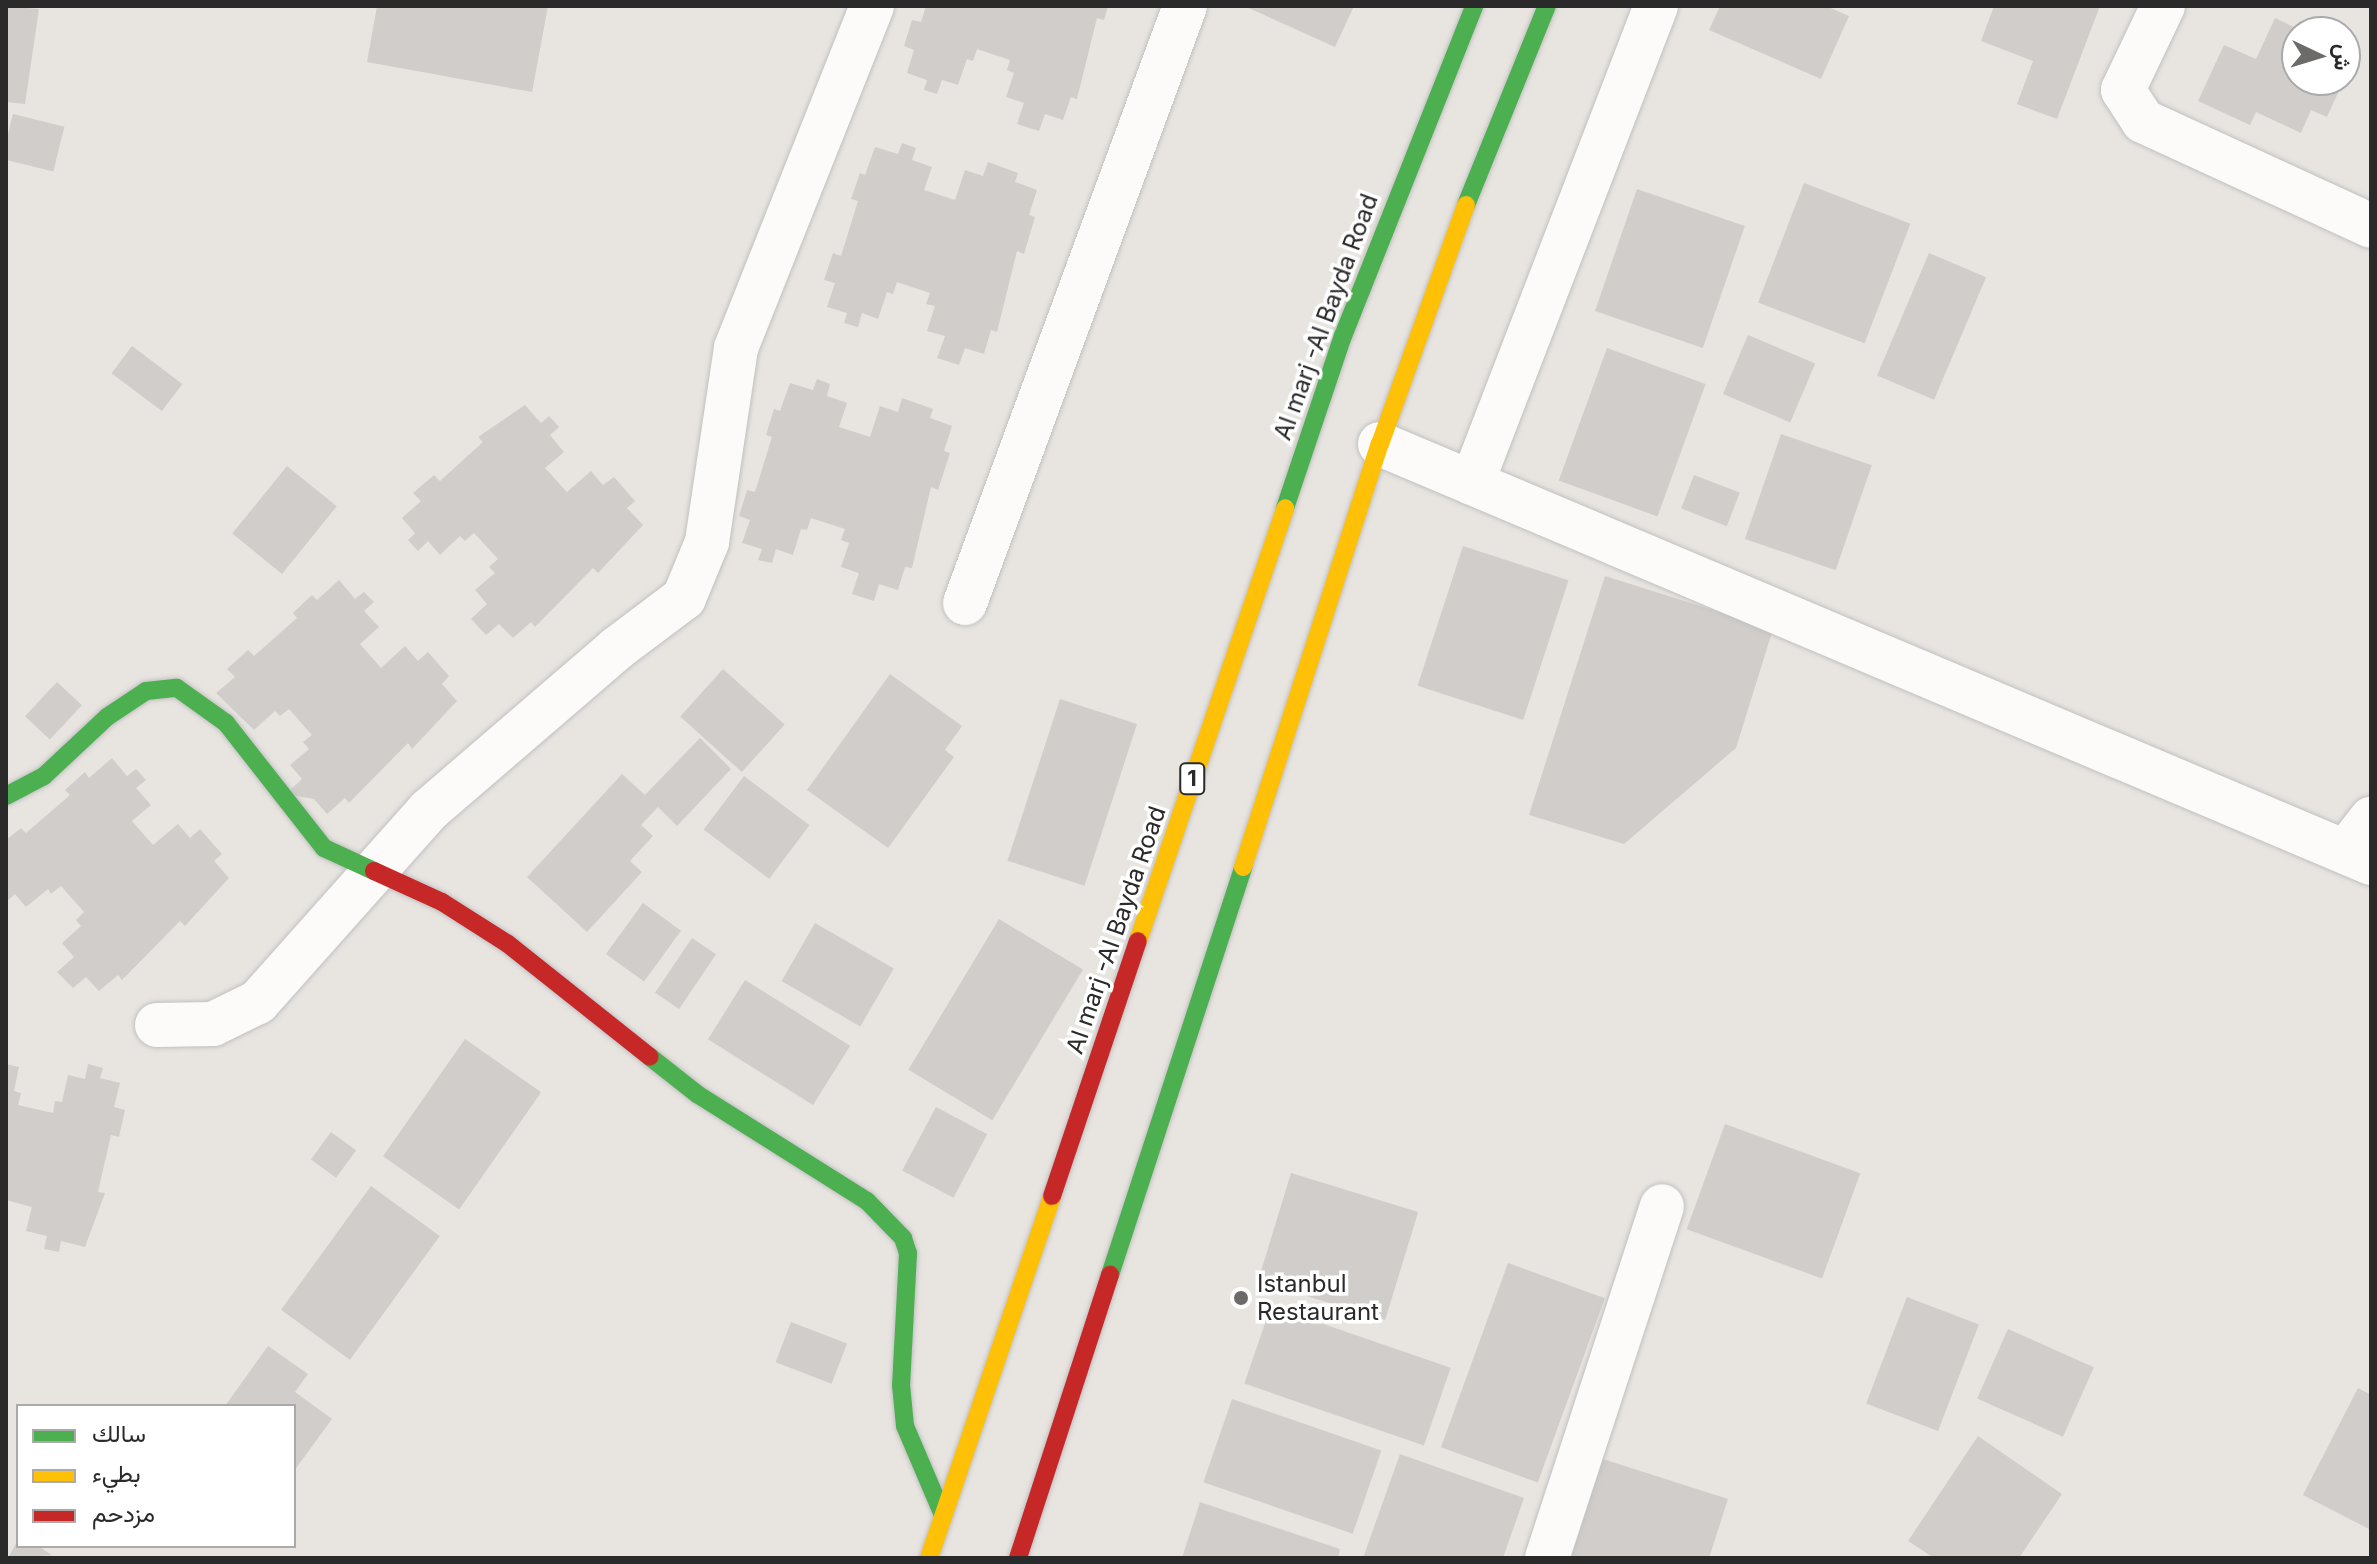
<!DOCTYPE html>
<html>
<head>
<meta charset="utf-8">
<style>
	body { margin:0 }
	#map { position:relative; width:2377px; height:1564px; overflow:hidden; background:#e8e5e1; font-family:Inter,Vazirmatn,sans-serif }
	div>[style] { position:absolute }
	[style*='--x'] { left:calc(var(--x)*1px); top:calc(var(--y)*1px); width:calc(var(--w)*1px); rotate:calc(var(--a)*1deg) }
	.building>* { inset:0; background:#d0cdca; transform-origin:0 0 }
	.roads { filter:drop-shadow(0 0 2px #c2c1c1) drop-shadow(0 0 2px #c2c1c1) }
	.street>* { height:44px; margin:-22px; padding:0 22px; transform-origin:22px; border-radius:22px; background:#fcfbfa }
	.fast>* { height:18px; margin:-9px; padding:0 9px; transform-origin:9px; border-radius:9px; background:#4caf50 }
	.slow>* { height:18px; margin:-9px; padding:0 9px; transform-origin:9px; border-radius:9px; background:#ffc107 }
	.jam>* { height:18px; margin:-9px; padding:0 9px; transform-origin:9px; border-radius:9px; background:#c62828 }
	.dots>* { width:22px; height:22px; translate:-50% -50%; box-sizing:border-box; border:4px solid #fff; border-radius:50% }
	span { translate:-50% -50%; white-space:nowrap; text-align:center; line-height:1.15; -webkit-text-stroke:7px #fff; paint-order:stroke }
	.shield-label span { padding:2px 6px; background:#fff; border:2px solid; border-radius:6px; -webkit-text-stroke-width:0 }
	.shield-label { font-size:22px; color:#2a2a2a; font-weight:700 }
	.street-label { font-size:24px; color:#2a2a2a }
	.poi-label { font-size:24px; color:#2a2a2a }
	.left { translate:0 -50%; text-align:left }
	.frame { position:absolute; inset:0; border:8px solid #2a2a2a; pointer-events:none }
	.legend { position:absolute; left:16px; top:1404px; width:280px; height:144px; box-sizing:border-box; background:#fff; border:2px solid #aaa; margin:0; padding:10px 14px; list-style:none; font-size:24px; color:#2a2a2a }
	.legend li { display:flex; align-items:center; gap:16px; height:40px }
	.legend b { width:40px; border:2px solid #aaa }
	.north { position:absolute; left:2281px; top:16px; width:80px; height:80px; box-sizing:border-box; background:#fff; border:2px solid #aaa; border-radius:50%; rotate:94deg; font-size:22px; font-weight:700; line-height:32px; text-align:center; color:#2a2a2a }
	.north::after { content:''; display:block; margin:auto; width:28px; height:36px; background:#6c6b6a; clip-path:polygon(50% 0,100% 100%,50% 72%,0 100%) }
</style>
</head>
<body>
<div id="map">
	<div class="building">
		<div style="clip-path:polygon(6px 6px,39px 9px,25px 104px,6px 102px)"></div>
		<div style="clip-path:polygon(377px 6px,548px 6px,532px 92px,367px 62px)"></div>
		<div style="clip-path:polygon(926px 6px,1108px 6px,1104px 20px,1097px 18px,1077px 99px,1071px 97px,1063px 120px,1045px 114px,1039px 131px,1017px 124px,1024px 103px,1006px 97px,1014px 73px,1007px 70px,1010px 60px,977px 49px,973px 61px,967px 59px,958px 85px,942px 80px,937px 94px,924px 90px,927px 80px,907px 73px,914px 50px,904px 46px,912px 20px,921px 22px)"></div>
		<div style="clip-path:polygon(1244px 6px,1354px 6px,1335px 47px)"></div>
		<div style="clip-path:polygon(1720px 6px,1826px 6px,1849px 16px,1821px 79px,1709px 30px)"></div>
		<div style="clip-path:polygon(1994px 6px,2100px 6px,2057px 119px,2017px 104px,2033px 61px,1981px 41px)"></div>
		<div style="clip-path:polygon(2275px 18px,2305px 32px,2297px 32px,2297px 80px,2344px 80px,2327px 117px,2311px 110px,2301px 133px,2256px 112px,2250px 125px,2198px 101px,2224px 45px,2256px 59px)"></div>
		<div style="clip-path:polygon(2345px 50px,2355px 54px,2345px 77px)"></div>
		<div style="left:13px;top:114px;width:53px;height:46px;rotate:14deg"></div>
		<div style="clip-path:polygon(902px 143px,916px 148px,912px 160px,932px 167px,924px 190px,955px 200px,965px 170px,983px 176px,988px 162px,1018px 173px,1015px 182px,1037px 190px,1029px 215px,1035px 217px,1024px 254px,1017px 251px,997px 332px,991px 330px,984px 354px,965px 348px,959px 365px,937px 358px,945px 336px,927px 331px,935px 306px,926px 304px,930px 293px,897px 282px,893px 294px,887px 292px,878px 319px,862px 313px,858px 327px,844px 323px,847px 313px,827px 307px,835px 283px,824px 280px,833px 253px,841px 256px,858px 201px,851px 199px,860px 173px,865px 175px,875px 147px,898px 154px)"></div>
		<div style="left:1804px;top:183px;width:114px;height:128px;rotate:21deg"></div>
		<div style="left:1637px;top:189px;width:114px;height:129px;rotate:19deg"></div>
		<div style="left:1929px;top:253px;width:62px;height:133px;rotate:23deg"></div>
		<div style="left:1748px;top:335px;width:73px;height:64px;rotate:23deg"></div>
		<div style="left:132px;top:346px;width:63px;height:34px;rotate:37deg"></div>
		<div style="left:1607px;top:348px;width:105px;height:141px;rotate:20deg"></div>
		<div style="clip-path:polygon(817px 379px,830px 384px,827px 396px,847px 403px,839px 427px,870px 437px,880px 406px,898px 412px,902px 398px,933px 409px,930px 418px,952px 426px,944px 451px,950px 453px,938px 490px,931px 487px,912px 568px,905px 567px,898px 590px,879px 584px,874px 601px,852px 594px,859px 573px,841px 567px,849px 543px,841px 540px,845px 529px,811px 518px,807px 530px,801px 529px,793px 555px,776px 549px,772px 563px,758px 560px,762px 549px,742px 543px,750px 520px,739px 516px,747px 490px,755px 492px,772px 437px,766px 435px,774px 409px,780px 411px,790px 383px,813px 390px)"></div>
		<div style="clip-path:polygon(525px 405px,541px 423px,549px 416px,559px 427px,550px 435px,564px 452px,545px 468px,567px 492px,591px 471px,603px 485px,614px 477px,635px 501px,627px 508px,643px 525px,598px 573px,593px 568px,535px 627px,531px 622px,513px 638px,499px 624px,486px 635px,471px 619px,487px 604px,475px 590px,495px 573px,489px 567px,498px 559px,474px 533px,465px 541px,460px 536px,440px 555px,428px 541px,418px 551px,408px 540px,415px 533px,402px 518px,421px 501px,413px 493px,434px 475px,440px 481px,483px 442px,478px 437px)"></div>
		<div style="left:1781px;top:434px;width:96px;height:111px;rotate:19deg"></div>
		<div style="left:287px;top:466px;width:64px;height:87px;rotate:39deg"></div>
		<div style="left:1694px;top:475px;width:49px;height:36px;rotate:21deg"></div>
		<div style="left:1463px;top:546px;width:111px;height:147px;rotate:18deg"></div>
		<div style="clip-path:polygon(1605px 576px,1773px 629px,1736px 748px,1624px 844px,1529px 815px)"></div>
		<div style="clip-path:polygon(339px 580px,355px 599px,364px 592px,374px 602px,364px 611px,379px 627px,360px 644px,381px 668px,405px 646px,418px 661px,428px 652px,449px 676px,442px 684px,457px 701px,412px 749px,408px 743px,349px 803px,345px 798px,327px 814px,314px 799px,286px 794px,302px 779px,290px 765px,309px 749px,303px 742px,312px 735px,289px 709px,280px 716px,275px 711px,254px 730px,216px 693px,235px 677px,227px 669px,248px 650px,254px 656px,297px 618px,293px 613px,312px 595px,317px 600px)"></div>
		<div style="left:723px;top:669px;width:83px;height:64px;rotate:42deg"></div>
		<div style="clip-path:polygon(890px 674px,962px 726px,945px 750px,954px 757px,888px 848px,807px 790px)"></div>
		<div style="left:57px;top:682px;width:34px;height:47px;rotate:43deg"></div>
		<div style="left:1060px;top:699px;width:81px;height:170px;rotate:18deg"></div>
		<div style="clip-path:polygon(700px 738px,731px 769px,677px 826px,658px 807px,641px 825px,653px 836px,630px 861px,642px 872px,587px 932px,527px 877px,622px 774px,645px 795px)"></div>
		<div style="clip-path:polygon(112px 758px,127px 776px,136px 769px,146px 780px,136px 788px,151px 805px,132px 821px,153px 845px,178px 824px,190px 838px,200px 829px,222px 854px,214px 861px,229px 878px,185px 926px,180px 921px,122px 980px,118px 975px,99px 991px,86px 977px,73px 988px,57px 972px,74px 957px,62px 943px,81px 926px,76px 920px,84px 912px,61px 886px,51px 894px,48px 889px,26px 907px,15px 894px,6px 902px,6px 840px,21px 828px,26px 833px,70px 795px,65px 790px,85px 772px,89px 778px)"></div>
		<div style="left:744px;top:776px;width:82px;height:67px;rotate:37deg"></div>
		<div style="left:643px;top:903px;width:47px;height:63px;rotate:36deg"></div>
		<div style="left:999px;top:919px;width:98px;height:176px;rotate:31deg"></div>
		<div style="left:815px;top:923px;width:91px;height:67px;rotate:30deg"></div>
		<div style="left:692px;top:938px;width:29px;height:66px;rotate:34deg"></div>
		<div style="left:745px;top:980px;width:124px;height:70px;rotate:32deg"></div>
		<div style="left:465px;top:1039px;width:93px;height:143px;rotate:35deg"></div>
		<div style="clip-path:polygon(6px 1064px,19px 1067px,14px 1091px,21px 1093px,18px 1105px,53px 1113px,55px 1101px,62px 1102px,68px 1075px,85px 1079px,88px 1064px,103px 1068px,100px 1078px,120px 1083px,114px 1107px,125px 1110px,119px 1137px,111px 1135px,98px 1192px,105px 1193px,85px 1247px,61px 1241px,59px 1252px,44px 1249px,47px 1236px,26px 1231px,32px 1207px,6px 1200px)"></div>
		<div style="left:936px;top:1107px;width:58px;height:72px;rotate:28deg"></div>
		<div style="left:1725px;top:1124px;width:144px;height:112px;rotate:20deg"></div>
		<div style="left:331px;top:1132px;width:31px;height:34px;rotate:36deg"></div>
		<div style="left:1291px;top:1173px;width:133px;height:113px;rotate:17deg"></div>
		<div style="left:371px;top:1186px;width:85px;height:153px;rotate:36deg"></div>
		<div style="left:1508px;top:1263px;width:103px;height:196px;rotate:20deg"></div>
		<div style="left:1907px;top:1297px;width:77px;height:114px;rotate:21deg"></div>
		<div style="left:1271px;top:1306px;width:190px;height:82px;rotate:19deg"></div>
		<div style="left:791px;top:1322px;width:60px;height:43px;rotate:21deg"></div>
		<div style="left:2008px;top:1329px;width:94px;height:76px;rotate:24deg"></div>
		<div style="clip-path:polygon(268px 1346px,308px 1374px,295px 1392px,332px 1419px,294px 1471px,294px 1406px,225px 1406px)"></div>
		<div style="clip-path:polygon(2358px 1388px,2371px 1395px,2371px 1530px,2303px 1495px)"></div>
		<div style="left:1232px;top:1399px;width:158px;height:88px;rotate:19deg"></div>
		<div style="clip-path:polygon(1978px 1436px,2062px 1494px,2019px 1558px,1934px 1558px,1908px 1541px)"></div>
		<div style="clip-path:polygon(1400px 1454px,1524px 1498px,1503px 1558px,1363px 1558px)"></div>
		<div style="clip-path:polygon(1603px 1459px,1728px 1499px,1709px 1558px,1571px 1558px)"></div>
		<div style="clip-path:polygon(1200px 1502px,1340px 1549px,1338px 1558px,1182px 1558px)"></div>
		<div style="clip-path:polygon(18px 1540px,18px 1546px,38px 1546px,52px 1555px,8px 1558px)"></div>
	</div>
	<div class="roads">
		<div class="street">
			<div style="--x:2163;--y:6;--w:93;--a:115.5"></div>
			<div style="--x:2123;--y:90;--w:37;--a:57"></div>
			<div style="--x:2143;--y:121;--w:251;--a:24.7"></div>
			<div style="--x:1380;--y:444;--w:1076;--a:22.92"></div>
			<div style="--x:1472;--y:483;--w:511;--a:-68.91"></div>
			<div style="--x:965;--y:603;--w:636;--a:-69.77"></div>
			<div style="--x:2346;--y:851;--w:41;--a:-52"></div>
			<div style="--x:157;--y:1025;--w:56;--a:-1"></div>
			<div style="--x:213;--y:1024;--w:50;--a:-26.1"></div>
			<div style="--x:258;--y:1002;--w:257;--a:-48.3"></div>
			<div style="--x:429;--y:810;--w:247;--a:-40.7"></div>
			<div style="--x:616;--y:649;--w:85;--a:-36.9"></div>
			<div style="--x:684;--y:598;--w:61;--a:-67.7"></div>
			<div style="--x:707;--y:542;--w:196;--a:-81.5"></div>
			<div style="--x:736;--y:348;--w:368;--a:-68.3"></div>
			<div style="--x:1547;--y:1558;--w:370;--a:-71.9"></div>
		</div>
		<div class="fast">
			<div style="--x:1466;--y:205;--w:215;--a:-67.9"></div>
			<div style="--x:1285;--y:508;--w:182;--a:-71.4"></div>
			<div style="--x:1343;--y:336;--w:355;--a:-68.3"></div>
			<div style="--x:6;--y:796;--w:43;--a:-27.8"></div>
			<div style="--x:44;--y:776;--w:86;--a:-43.1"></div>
			<div style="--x:107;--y:717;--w:47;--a:-33.7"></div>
			<div style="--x:146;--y:691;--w:31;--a:-6"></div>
			<div style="--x:177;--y:688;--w:60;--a:35.5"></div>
			<div style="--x:226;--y:723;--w:159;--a:51.9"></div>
			<div style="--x:324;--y:848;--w:55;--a:24.7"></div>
			<div style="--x:650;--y:1057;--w:60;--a:38.2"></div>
			<div style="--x:697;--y:1094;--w:201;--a:32.2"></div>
			<div style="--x:867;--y:1201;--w:52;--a:45.8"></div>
			<div style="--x:903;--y:1238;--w:16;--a:72"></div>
			<div style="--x:908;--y:1253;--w:132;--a:93"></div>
			<div style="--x:901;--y:1385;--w:41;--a:84.4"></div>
			<div style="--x:905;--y:1426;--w:97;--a:66.9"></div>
			<div style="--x:1110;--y:1275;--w:429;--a:-71.9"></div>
		</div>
		<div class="slow">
			<div style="--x:1243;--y:867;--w:445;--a:-72.1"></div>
			<div style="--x:1380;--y:444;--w:254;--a:-70.2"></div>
			<div style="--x:1138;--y:941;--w:457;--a:-71.2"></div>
			<div style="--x:929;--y:1558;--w:382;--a:-71.2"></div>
		</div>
		<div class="jam">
			<div style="--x:374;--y:871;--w:75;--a:24.5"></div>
			<div style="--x:442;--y:902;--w:78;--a:32.5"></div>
			<div style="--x:508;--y:944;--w:181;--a:38.5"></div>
			<div style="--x:1052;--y:1196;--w:269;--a:-71.4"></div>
			<div style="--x:1018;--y:1558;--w:298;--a:-72"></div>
		</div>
	</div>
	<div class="dots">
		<div style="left:1241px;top:1298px;background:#6c6b6a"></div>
	</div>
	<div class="shield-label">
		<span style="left:1192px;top:779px">1</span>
	</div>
	<div class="street-label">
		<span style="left:1326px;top:317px;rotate:-70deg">Al marj -Al Bayda Road</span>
		<span style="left:1116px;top:930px;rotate:-71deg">Al marj -Al Bayda Road</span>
	</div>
	<div class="poi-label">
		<span class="left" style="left:1257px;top:1298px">Istanbul<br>Restaurant</span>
	</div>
	<div class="frame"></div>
	<ul class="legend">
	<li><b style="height:10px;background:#4caf50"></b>سالك</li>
	<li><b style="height:10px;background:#ffc107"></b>بطيء</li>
	<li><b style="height:10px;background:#c62828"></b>مزدحم</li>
	</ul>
	<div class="north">ش</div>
</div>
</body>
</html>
